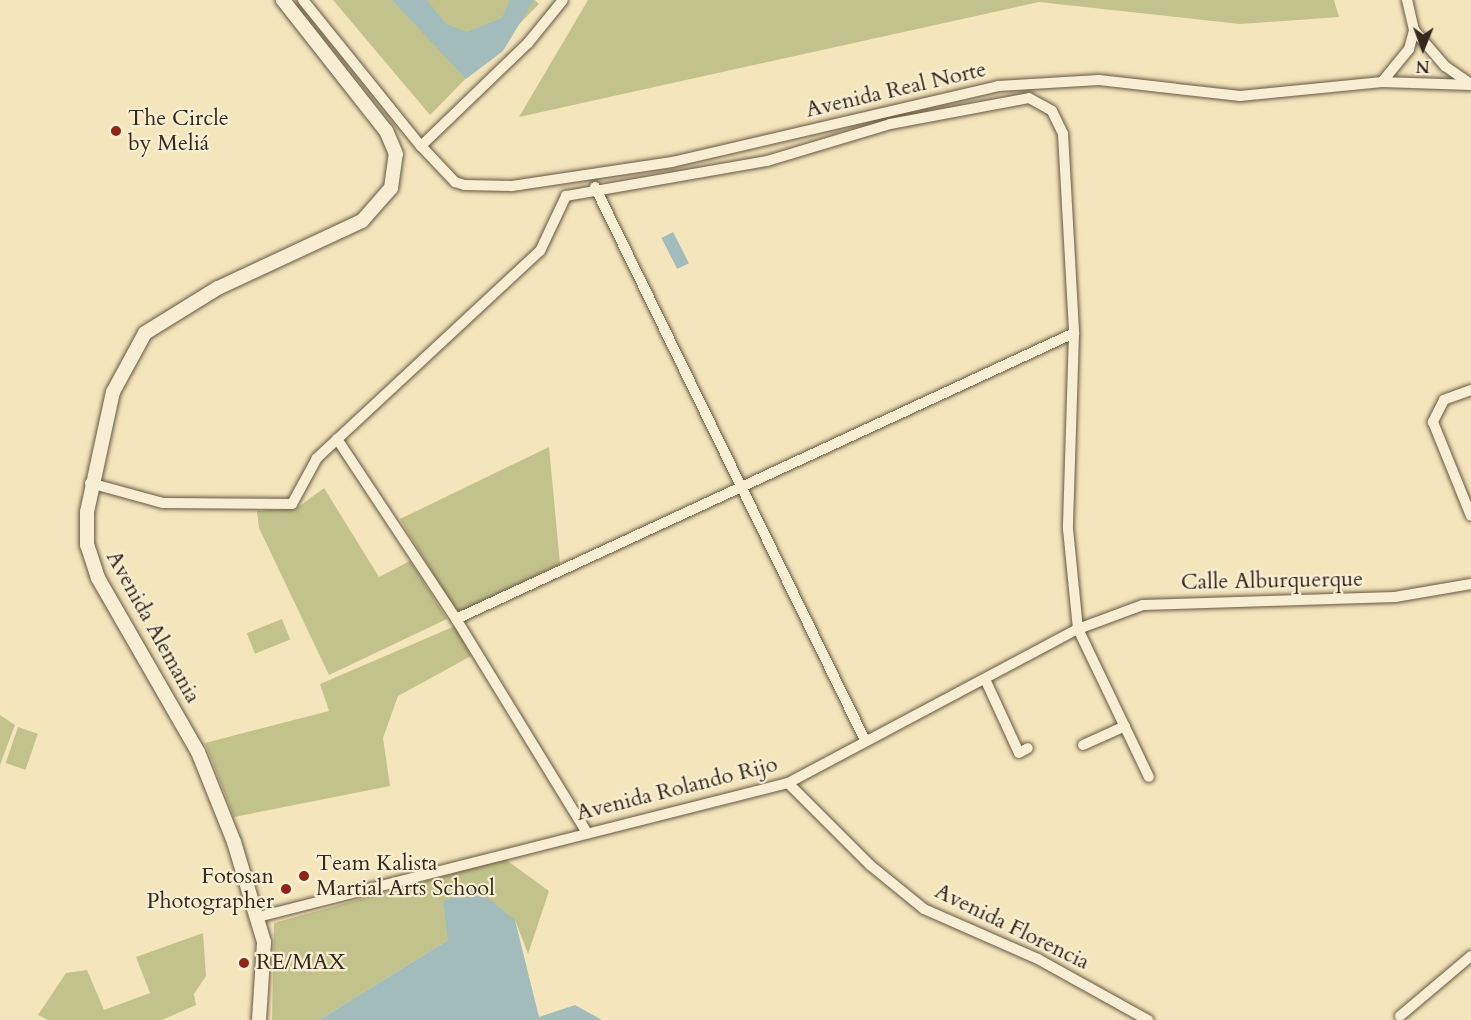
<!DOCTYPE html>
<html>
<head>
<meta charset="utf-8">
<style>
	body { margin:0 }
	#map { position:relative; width:1471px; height:1020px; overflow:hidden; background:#f5e5bc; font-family:Cardo,serif }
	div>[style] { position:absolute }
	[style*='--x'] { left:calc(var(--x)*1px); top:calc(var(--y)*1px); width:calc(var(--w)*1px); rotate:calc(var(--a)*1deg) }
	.green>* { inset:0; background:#c2c38c; transform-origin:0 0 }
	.water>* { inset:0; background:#a1bcbb; transform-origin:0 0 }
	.roads { filter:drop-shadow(0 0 2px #665743) drop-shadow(0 0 2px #665743) }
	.minor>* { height:10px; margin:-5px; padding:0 5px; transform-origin:5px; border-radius:5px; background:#f8eed3 }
	.tertiary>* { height:14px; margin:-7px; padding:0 7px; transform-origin:7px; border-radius:7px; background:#f8eed3 }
	.dots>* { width:16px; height:16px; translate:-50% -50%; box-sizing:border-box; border:3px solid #f8eed3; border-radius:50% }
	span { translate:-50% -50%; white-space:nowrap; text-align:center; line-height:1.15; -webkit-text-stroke:4.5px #f8eed3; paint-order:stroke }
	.street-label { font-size:22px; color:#36281b }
	.poi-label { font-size:22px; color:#36281b }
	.left { translate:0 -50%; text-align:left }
	.right { translate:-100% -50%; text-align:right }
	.north { position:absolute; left:1393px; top:18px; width:60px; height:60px; -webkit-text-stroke:4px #f8eed3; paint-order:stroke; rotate:181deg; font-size:16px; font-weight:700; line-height:24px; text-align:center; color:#36281b }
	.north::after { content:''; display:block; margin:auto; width:21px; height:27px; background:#36281b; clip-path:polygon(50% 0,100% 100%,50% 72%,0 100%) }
</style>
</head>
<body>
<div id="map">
	<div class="green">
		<div style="clip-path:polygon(333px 0,535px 0,539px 4px,430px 115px)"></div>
		<div style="clip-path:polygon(588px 0,1334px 0,1339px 17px,1240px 24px,1039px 2px,519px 117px)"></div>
		<div style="clip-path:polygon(549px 447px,560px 564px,458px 614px,400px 519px)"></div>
		<div style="clip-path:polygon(324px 488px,379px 577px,410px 561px,447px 619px,329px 675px,259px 528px,257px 511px,297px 508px)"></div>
		<div style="left:282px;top:619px;width:22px;height:38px;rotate:68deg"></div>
		<div style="clip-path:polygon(455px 626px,471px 656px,398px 696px,383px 738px,390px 786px,234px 817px,205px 743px,329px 711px,320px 684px)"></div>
		<div style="clip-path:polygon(0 715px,15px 725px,0 765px)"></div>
		<div style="left:18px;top:727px;width:21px;height:38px;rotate:19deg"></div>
		<div style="clip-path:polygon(505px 859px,549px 891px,528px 954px,515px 920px,448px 940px,319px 1020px,272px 1020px,274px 923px)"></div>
		<div style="clip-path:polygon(203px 933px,206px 976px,194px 994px,196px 1005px,162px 1020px,48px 1020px,38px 1015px,66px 973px,87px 970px,104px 1010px,150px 993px,136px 957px)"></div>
	</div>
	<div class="water">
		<div style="clip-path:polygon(392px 0,427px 0,446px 24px,467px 32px,502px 18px,510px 0,534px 0,503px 51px,466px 79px)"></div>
		<div style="left:673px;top:232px;width:35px;height:13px;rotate:63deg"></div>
		<div style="clip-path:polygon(477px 889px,515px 920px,539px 1017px,575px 1005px,602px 1020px,319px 1020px,448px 940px,443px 901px)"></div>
	</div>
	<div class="roads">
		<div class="minor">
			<div style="--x:303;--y:0;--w:188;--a:51.1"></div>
			<div style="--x:421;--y:146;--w:50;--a:46.6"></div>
			<div style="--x:455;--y:182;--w:10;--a:17"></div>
			<div style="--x:465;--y:185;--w:47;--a:1.2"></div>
			<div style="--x:512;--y:186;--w:162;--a:-8.5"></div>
			<div style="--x:672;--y:162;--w:335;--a:-13.1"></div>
			<div style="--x:998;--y:86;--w:101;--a:-3.4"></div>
			<div style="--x:1099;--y:80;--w:142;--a:6.5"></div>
			<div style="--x:1240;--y:96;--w:143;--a:-5.6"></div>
			<div style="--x:1382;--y:82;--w:89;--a:1.9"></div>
			<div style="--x:1414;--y:30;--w:48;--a:49.3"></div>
			<div style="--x:1445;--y:66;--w:32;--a:35"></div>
			<div style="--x:1382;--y:82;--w:43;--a:-50.7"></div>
			<div style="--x:1409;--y:49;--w:20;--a:-75"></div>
			<div style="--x:1414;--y:30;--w:31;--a:-103"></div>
			<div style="--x:421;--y:146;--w:149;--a:-43.9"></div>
			<div style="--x:528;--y:43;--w:55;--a:-50.9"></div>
			<div style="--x:595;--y:187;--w:613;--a:63.98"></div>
			<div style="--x:1471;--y:390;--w:29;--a:160"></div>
			<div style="--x:1444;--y:400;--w:25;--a:117"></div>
			<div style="--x:1433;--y:422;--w:101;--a:68"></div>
			<div style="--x:337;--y:439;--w:216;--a:56.5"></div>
			<div style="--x:456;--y:619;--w:249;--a:58.5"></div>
			<div style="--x:90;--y:483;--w:76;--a:15.3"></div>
			<div style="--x:163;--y:503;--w:129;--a:0.4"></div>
			<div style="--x:292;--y:504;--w:52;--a:-61.5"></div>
			<div style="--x:317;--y:458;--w:304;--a:-42.9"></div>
			<div style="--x:540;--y:251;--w:61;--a:-64.7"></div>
			<div style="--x:566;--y:196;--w:204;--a:-9.9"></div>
			<div style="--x:767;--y:161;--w:128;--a:-16.7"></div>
			<div style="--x:890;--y:124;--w:141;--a:-10.6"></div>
			<div style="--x:1029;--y:98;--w:26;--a:29"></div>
			<div style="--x:1052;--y:111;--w:25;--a:64"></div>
			<div style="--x:1063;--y:134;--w:199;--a:86.8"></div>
			<div style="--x:1074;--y:333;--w:196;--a:91.8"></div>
			<div style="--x:1068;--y:529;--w:100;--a:84.3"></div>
			<div style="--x:1078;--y:629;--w:164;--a:64.4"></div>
			<div style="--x:456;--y:619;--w:681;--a:-24.83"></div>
			<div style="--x:985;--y:679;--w:81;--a:65.3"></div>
			<div style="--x:1019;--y:753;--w:10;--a:-29"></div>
			<div style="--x:1083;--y:745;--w:46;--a:-24.3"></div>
			<div style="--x:788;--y:783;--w:116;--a:45"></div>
			<div style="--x:870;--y:865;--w:70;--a:39.2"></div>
			<div style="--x:924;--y:909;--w:124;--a:23.7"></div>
			<div style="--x:1038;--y:959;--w:126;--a:29"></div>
			<div style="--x:258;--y:917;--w:547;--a:-14.19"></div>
			<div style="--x:788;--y:783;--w:328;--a:-28"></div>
			<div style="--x:1078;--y:629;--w:69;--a:-20.3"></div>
			<div style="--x:1143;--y:605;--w:252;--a:-1.8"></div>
			<div style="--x:1395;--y:597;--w:77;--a:-9.7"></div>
			<div style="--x:1400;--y:1016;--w:93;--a:-40.2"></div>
		</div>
		<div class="tertiary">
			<div style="--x:259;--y:1020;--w:78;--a:-86.3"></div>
			<div style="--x:264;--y:942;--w:104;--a:-106.7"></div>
			<div style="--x:234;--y:842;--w:97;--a:-111.8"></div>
			<div style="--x:198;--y:752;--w:201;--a:-119.9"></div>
			<div style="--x:98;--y:578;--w:35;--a:-108"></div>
			<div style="--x:87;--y:545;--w:33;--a:-90"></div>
			<div style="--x:87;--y:512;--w:123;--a:-77.8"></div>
			<div style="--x:113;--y:392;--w:67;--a:-61.5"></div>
			<div style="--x:145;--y:333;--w:86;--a:-31.7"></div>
			<div style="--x:218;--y:288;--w:159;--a:-25"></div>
			<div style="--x:362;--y:221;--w:44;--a:-48.7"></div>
			<div style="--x:391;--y:188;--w:34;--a:-82"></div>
			<div style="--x:396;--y:154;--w:25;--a:-113"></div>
			<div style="--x:386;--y:131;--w:167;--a:-128.2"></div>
		</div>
	</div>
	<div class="dots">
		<div style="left:116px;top:131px;background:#8f2418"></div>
		<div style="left:304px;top:876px;background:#8f2418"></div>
		<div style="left:286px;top:889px;background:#8f2418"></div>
		<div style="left:244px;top:963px;background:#8f2418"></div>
	</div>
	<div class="street-label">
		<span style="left:896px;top:90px;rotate:-13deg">Avenida Real Norte</span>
		<span style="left:1272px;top:581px;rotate:-1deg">Calle Alburquerque</span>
		<span style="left:153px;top:627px;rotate:61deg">Avenida Alemania</span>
		<span style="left:677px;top:789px;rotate:-14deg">Avenida Rolando Rijo</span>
		<span style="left:1012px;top:927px;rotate:26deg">Avenida Florencia</span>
	</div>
	<div class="poi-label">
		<span class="left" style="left:128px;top:131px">The Circle<br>by Meliá</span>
		<span class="left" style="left:316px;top:876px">Team Kalista<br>Martial Arts School</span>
		<span class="right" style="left:274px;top:889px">Fotosan<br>Photographer</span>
		<span class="left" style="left:256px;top:963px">RE/MAX</span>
	</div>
	<div class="north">N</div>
</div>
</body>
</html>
